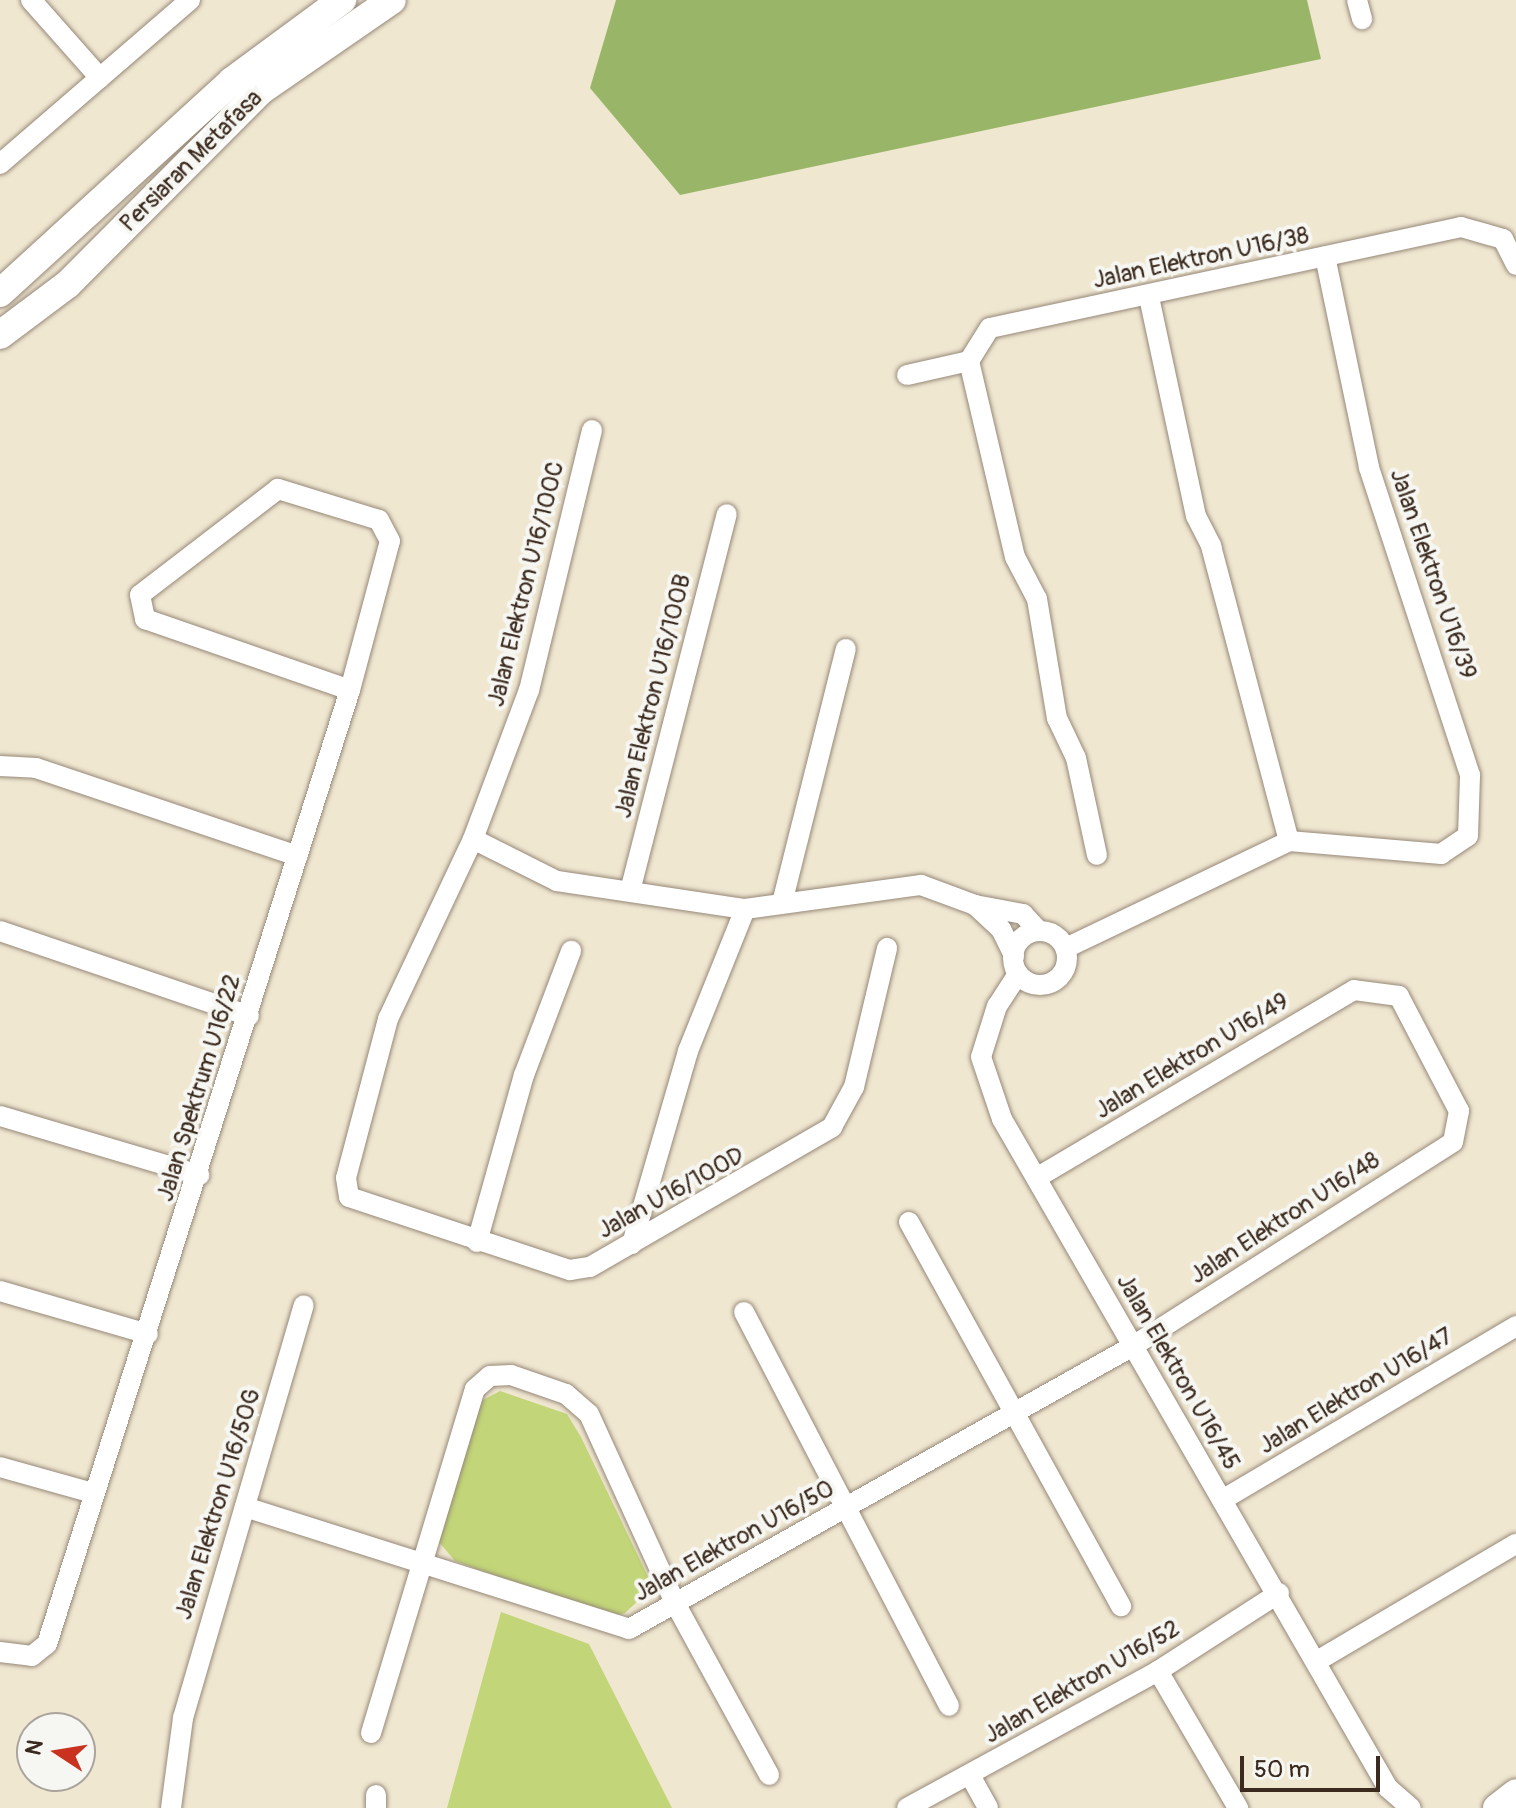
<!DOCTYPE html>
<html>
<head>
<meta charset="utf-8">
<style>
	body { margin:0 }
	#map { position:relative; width:1516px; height:1808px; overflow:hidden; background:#f0e7d1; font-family:Pangolin,sans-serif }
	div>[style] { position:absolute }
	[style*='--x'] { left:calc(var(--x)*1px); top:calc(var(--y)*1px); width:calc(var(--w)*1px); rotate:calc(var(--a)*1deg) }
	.green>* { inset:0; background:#c2d578 }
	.forest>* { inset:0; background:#99b668 }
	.roads { filter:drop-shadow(0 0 2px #968878) drop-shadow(0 0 2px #968878) }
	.street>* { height:20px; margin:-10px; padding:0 10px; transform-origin:10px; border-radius:10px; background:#fff }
	.street>.ring { margin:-10px; padding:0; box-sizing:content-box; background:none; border:20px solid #fff; border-radius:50% }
	.secondary>* { height:28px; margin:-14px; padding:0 14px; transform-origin:14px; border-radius:14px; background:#fff }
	span { translate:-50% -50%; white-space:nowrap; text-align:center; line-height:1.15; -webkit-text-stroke:8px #f6f6f2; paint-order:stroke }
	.street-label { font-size:24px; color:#3b2a1e }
	.north { position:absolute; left:16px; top:1712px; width:80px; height:80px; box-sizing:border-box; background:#f6f6f2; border:2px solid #aba49d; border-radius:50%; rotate:282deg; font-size:22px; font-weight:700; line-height:32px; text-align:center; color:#3b2a1e }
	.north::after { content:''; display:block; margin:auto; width:28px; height:36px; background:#c8321e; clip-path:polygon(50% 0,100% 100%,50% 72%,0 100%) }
	.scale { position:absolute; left:1240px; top:1756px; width:140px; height:36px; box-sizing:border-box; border:4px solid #3b2a1e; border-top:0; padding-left:10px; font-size:24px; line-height:28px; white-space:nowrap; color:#3b2a1e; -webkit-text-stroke:6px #f6f6f2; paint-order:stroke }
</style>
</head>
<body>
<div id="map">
	<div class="green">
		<div style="clip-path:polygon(500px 1391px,567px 1414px,581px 1437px,653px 1587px,625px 1613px,610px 1617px,455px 1561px,439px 1542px,481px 1401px)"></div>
		<div style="clip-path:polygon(501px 1612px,589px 1644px,672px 1808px,447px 1808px)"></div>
	</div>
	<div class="forest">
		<div style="clip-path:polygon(616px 0,1307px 0,1321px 59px,680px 195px,590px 88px)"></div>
	</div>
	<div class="roads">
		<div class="street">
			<div style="--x:31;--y:0;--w:104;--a:48.5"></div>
			<div style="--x:1357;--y:0;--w:20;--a:75"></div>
			<div style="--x:0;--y:164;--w:251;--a:-40.8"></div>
			<div style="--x:1149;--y:297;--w:224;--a:77.9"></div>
			<div style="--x:1196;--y:516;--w:34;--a:63"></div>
			<div style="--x:1211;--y:546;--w:305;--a:75.2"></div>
			<div style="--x:969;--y:361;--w:39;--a:-58"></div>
			<div style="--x:990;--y:328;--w:482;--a:-12.1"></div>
			<div style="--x:1461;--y:227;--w:44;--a:15.9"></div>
			<div style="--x:1503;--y:239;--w:29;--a:63"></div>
			<div style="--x:969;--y:361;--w:201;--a:76.8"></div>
			<div style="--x:1015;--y:557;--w:47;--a:62.4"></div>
			<div style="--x:1037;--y:599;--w:121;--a:80.5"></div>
			<div style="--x:1057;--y:718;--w:44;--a:64.6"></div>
			<div style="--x:1076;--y:758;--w:99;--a:77.8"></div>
			<div style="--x:907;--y:375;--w:64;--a:-12.7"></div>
			<div style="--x:592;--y:430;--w:268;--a:103.6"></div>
			<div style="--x:529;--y:690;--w:159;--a:110.6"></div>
			<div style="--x:473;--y:839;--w:199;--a:115.3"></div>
			<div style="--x:388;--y:1019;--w:164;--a:104.8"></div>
			<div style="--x:346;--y:1178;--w:19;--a:81"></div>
			<div style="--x:349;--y:1197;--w:233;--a:18.3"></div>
			<div style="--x:570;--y:1270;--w:20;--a:-9"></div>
			<div style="--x:590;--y:1267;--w:280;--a:-30"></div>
			<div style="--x:832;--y:1127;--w:46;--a:-61.2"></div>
			<div style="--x:854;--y:1087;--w:143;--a:-76.6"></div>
			<div style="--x:0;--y:766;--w:36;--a:3"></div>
			<div style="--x:36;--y:768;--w:276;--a:18.6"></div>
			<div style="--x:473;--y:839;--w:94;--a:26.6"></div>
			<div style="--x:557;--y:881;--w:190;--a:8.5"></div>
			<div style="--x:745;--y:909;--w:178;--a:-7.8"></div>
			<div style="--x:921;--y:885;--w:58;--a:20.3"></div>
			<div style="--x:975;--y:905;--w:35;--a:43"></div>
			<div style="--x:1001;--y:929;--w:30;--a:64"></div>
			<div style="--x:630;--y:891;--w:389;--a:-75.6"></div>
			<div style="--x:782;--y:903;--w:262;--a:-75.9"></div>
			<div style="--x:975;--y:905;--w:49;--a:10.6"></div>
			<div style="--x:1023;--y:914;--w:23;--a:47"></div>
			<div style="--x:0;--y:931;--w:263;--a:18.8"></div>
			<div class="ring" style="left:1013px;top:931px;width:34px;height:34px"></div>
			<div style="--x:1066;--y:948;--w:247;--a:-25.6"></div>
			<div style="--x:1289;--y:841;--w:153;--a:4.9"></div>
			<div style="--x:1441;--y:854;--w:32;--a:-34"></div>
			<div style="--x:1468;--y:836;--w:61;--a:-88.1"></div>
			<div style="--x:1470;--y:775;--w:324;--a:-108.2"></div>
			<div style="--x:1369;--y:467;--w:215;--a:-101.8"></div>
			<div style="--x:1018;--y:974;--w:38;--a:123"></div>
			<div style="--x:997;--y:1006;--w:53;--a:107.4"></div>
			<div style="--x:981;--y:1057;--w:65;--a:71.3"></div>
			<div style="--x:1002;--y:1119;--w:772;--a:60.02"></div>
			<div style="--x:1388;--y:1788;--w:30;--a:41"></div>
			<div style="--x:0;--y:1116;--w:208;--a:16.5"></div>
			<div style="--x:909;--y:1222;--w:439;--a:61.1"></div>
			<div style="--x:477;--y:1242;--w:173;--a:-74.3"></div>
			<div style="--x:524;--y:1075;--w:133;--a:-69.2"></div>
			<div style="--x:632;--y:1244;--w:201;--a:-73.8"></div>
			<div style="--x:688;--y:1051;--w:153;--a:-68.1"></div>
			<div style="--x:0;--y:1291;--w:154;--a:16.2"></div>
			<div style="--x:744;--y:1312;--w:444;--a:62.5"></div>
			<div style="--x:0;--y:1467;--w:97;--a:15.6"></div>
			<div style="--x:1222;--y:1500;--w:342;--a:-30.6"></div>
			<div style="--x:245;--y:1507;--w:403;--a:17.6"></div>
			<div style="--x:629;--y:1629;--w:578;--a:-29.31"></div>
			<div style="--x:1133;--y:1346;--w:379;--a:-32.5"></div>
			<div style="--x:1453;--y:1142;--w:32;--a:-79"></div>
			<div style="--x:1459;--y:1111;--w:130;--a:-117.6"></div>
			<div style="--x:1399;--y:996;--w:45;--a:-172.4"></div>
			<div style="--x:1354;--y:990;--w:365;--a:149.4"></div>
			<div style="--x:0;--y:1652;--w:32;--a:7"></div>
			<div style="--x:32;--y:1656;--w:19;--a:-39"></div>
			<div style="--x:47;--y:1644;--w:1001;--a:-72.38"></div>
			<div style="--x:350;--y:690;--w:154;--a:-75"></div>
			<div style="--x:390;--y:541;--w:24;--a:-118"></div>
			<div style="--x:379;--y:520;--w:106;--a:-162.9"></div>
			<div style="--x:278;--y:489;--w:174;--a:142.5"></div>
			<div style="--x:140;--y:595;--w:25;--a:78"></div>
			<div style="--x:145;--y:619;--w:217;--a:19.1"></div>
			<div style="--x:1317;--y:1661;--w:231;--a:-30.5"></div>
			<div style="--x:1158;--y:1671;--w:159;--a:59.7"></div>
			<div style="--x:371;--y:1733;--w:359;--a:-73.2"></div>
			<div style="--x:475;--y:1389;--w:20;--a:-41"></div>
			<div style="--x:490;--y:1376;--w:21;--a:-3"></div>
			<div style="--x:511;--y:1375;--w:58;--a:19.1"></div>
			<div style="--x:566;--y:1394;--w:30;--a:41"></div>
			<div style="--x:589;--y:1414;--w:208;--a:65.5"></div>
			<div style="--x:675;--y:1603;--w:196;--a:61.3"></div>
			<div style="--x:971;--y:1777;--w:35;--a:61"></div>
			<div style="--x:171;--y:1808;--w:91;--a:-82.4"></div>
			<div style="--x:183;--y:1718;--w:430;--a:-73.7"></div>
			<div style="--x:376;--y:1808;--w:13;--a:-90"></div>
			<div style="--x:907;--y:1808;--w:286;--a:-28.6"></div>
			<div style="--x:1158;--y:1671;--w:144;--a:-32.8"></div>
		</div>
		<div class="secondary">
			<div style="--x:0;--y:293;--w:314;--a:-42.4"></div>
			<div style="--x:232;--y:81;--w:137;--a:-36.4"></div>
			<div style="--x:0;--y:335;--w:85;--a:-36.9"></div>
			<div style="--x:68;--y:284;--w:272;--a:-45.1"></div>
			<div style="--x:260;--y:91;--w:160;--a:-34.6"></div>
			<div style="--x:1497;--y:1808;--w:24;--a:-38"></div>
		</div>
	</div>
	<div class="street-label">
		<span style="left:191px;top:161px;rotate:-45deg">Persiaran Metafasa</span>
		<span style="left:1201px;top:258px;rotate:-12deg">Jalan Elektron U16/38</span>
		<span style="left:1433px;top:574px;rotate:71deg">Jalan Elektron U16/39</span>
		<span style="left:526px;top:584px;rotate:-76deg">Jalan Elektron U16/100C</span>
		<span style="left:653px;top:696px;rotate:-76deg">Jalan Elektron U16/100B</span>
		<span style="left:1192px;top:1056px;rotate:-31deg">Jalan Elektron U16/49</span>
		<span style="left:199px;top:1088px;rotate:-73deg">Jalan Spektrum U16/22</span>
		<span style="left:671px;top:1193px;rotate:-29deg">Jalan U16/100D</span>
		<span style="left:1285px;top:1218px;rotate:-33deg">Jalan Elektron U16/48</span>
		<span style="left:1178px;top:1372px;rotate:60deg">Jalan Elektron U16/45</span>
		<span style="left:1356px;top:1391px;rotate:-31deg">Jalan Elektron U16/47</span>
		<span style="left:218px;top:1504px;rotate:-73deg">Jalan Elektron U16/50G</span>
		<span style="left:734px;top:1541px;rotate:-29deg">Jalan Elektron U16/50</span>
		<span style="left:1082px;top:1682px;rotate:-30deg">Jalan Elektron U16/52</span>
	</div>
	<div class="north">N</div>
	<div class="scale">50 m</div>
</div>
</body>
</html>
